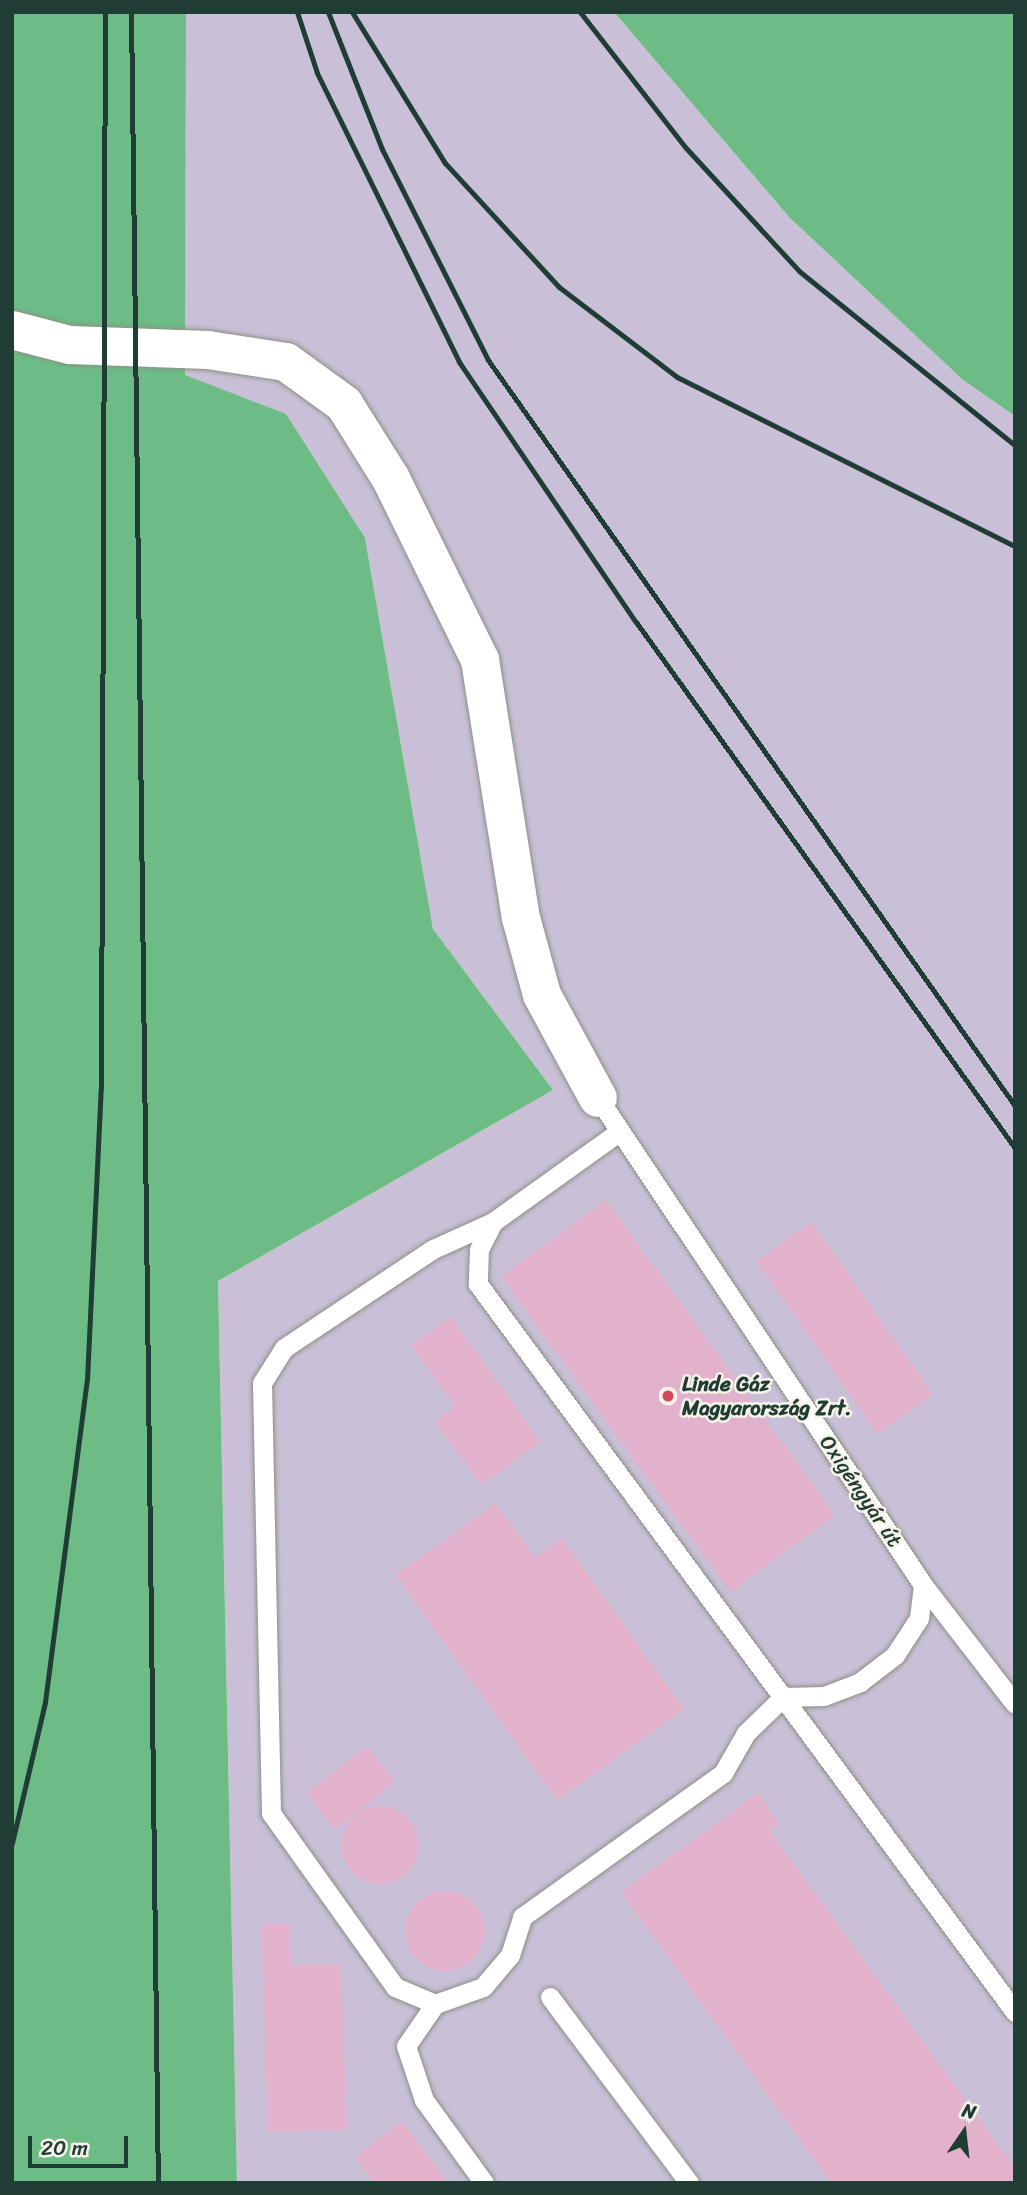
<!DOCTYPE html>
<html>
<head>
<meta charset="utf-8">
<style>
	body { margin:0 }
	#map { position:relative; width:1027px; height:2195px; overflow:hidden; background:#f5e8d5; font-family:Sriracha,sans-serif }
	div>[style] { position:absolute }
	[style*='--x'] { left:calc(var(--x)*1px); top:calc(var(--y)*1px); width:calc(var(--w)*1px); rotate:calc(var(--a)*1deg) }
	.industrial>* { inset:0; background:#c9bfd7 }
	.forest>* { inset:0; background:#6dbc86 }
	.building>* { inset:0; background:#e2b2cc; transform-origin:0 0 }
	.round { border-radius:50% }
	.roads { filter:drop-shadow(0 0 2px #8a9284) drop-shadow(0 0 2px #8a9284) }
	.lane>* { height:19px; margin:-9.5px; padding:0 9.5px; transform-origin:9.5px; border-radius:9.5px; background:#fff }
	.street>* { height:38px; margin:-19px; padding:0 19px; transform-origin:19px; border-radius:19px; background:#fff }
	.rail>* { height:5px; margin:-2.5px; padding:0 2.5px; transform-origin:2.5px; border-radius:2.5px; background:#1f3d34 }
	.dots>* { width:19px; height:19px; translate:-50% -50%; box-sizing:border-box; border:4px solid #f7f3e8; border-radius:50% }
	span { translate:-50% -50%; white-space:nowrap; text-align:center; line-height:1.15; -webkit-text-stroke:5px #f7f3e8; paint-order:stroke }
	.poi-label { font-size:21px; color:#1f3d34; font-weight:700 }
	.left { translate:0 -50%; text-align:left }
	.street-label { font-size:21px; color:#1f3d34 }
	.frame { position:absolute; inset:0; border:14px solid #1f3d34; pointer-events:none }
	.north { position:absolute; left:929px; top:2097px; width:70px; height:70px; -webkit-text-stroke:5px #f7f3e8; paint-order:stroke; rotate:14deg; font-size:19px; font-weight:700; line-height:28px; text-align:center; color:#1f3d34 }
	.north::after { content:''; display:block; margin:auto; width:24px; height:32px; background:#1f3d34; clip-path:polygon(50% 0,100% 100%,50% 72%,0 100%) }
	.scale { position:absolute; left:28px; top:2136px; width:100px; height:32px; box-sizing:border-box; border:4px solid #1f3d34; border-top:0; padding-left:9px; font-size:21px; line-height:24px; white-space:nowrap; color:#1f3d34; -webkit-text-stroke:5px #f7f3e8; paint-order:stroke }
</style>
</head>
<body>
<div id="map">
	<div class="industrial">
		<div style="clip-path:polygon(186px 12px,614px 12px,789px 217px,963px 380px,1015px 416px,1015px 2183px,237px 2183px,218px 1281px,553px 1090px,433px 929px,365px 538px,185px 375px)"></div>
	</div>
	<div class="forest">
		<div style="clip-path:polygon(12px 12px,186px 12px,185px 375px,286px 414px,365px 538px,433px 929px,553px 1090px,218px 1281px,237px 2183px,12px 2183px)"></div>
		<div style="clip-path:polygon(614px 12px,1015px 12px,1015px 416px,963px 380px,789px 217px)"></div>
	</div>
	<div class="building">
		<div style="left:606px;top:1200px;width:390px;height:130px;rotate:54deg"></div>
		<div style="left:812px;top:1222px;width:211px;height:68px;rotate:55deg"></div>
		<div style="clip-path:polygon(451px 1317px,541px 1442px,481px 1485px,435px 1421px,455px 1406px,411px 1345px)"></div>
		<div style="clip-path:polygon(496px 1503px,535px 1557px,562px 1538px,684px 1709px,557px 1800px,395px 1575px)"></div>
		<div style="left:367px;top:1746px;width:46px;height:77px;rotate:52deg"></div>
		<div style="clip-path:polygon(758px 1793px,780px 1823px,769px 1830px,1015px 2168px,1015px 2183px,831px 2183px,621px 1892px)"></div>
		<div class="round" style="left:341px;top:1806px;width:78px;height:78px"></div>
		<div class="round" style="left:405px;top:1891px;width:80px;height:80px"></div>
		<div style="clip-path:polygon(261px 1924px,290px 1924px,291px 1965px,341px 1964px,347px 2129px,268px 2132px)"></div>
		<div style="clip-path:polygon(402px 2121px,448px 2183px,374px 2183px,355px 2157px)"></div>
	</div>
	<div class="roads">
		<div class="lane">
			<div style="--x:598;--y:1098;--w:585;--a:56.28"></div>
			<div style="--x:923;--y:1585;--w:150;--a:52.3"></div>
			<div style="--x:620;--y:1131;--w:156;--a:144.4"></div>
			<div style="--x:493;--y:1222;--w:30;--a:117"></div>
			<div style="--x:479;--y:1249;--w:35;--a:92"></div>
			<div style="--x:478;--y:1284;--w:905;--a:53.59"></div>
			<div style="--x:493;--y:1222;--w:66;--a:155.8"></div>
			<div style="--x:433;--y:1249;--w:179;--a:146.4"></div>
			<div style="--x:284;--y:1348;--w:41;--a:122.2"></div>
			<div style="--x:262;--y:1383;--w:430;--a:88.8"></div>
			<div style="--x:271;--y:1813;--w:214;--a:54.5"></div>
			<div style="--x:395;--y:1987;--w:43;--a:23"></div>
			<div style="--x:435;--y:2004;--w:51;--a:-19.5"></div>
			<div style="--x:483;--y:1987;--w:42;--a:-49.8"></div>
			<div style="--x:510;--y:1955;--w:40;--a:-72"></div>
			<div style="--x:522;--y:1917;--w:247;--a:-35.6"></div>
			<div style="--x:723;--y:1773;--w:46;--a:-60.1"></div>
			<div style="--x:746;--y:1733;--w:52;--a:-44.2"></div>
			<div style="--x:783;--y:1697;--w:41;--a:-1.4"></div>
			<div style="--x:824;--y:1696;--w:39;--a:-21"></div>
			<div style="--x:860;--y:1682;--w:44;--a:-37.6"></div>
			<div style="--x:895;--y:1655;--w:44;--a:-57"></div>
			<div style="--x:919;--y:1618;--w:33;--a:-83"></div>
			<div style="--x:550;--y:1997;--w:232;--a:53.2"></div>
			<div style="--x:435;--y:2004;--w:51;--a:124.6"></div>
			<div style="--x:406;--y:2046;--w:57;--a:71.6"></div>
			<div style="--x:424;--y:2100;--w:102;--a:54.1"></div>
		</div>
		<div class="street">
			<div style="--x:12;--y:330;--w:60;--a:14.5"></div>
			<div style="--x:70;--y:345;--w:138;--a:2.1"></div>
			<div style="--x:208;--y:350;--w:79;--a:8.7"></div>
			<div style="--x:286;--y:362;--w:72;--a:35.9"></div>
			<div style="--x:344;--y:404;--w:89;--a:57.9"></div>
			<div style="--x:391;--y:479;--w:202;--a:63.8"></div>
			<div style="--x:480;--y:660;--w:261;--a:81"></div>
			<div style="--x:521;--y:918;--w:80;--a:74.7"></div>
			<div style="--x:542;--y:995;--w:117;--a:61.5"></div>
		</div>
	</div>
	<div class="rail">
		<div style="--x:131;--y:12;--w:2171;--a:89.29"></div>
		<div style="--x:297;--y:12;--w:64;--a:71.8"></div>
		<div style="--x:317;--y:73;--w:322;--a:63.8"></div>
		<div style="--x:459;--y:362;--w:315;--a:55.8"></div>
		<div style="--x:636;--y:622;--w:648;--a:54.23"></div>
		<div style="--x:328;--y:12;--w:147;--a:68.5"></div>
		<div style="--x:382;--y:149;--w:236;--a:63.3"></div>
		<div style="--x:488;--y:360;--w:913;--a:54.76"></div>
		<div style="--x:352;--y:12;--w:177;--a:58.4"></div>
		<div style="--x:445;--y:163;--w:168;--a:47.4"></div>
		<div style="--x:559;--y:287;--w:148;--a:37.3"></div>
		<div style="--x:677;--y:377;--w:378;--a:26.6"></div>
		<div style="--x:580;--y:12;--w:172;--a:52.1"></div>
		<div style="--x:686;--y:148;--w:167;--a:47.4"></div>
		<div style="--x:799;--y:271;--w:277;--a:38.9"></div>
		<div style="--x:12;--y:1843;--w:145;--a:-76.8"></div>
		<div style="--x:45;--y:1702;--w:325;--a:-82.6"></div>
		<div style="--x:87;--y:1380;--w:292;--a:-87.3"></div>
		<div style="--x:101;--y:1088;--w:1076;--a:-89.79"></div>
	</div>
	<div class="dots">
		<div style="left:668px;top:1396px;background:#d1495b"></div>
	</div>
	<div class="poi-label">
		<span class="left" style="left:682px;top:1396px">Linde Gáz<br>Magyarország Zrt.</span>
	</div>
	<div class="street-label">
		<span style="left:861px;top:1491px;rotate:56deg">Oxigéngyár út</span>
	</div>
	<div class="frame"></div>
	<div class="north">N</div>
	<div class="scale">20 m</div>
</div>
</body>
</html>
